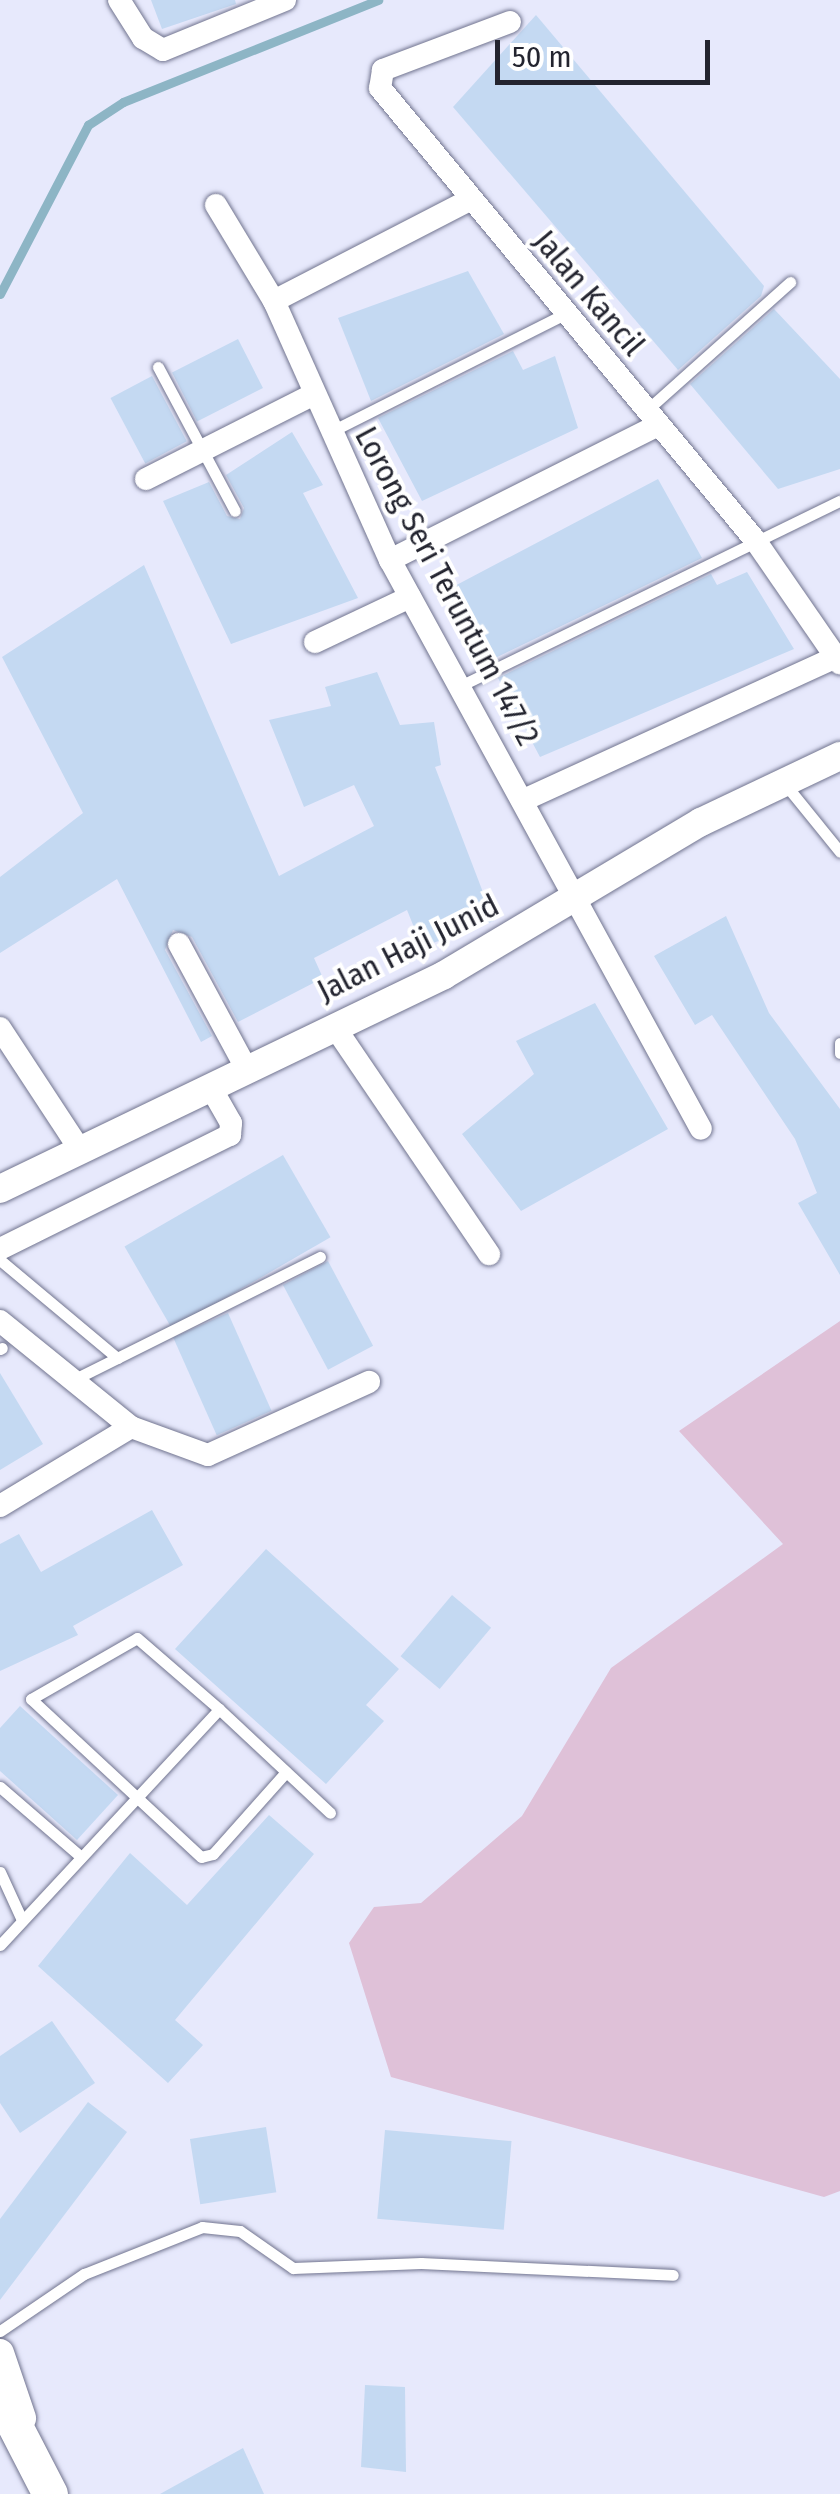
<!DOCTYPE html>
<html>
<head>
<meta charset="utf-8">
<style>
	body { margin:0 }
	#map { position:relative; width:840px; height:2494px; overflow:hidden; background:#e7e9fc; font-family:"Fira Sans Condensed",sans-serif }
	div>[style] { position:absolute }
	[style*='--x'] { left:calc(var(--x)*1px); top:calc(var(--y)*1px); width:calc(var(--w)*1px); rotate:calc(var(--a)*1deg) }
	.green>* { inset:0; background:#dfc1d8 }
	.stream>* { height:9px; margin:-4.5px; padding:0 4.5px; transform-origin:4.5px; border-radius:4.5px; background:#8db5c5 }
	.building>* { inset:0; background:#c4d9f2; transform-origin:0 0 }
	.roads { filter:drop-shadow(0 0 2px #71748f) drop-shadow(0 0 2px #71748f) }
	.service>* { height:11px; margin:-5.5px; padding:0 5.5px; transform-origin:5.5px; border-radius:5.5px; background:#fff }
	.minor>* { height:22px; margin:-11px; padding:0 11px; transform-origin:11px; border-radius:11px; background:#fff }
	.tertiary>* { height:28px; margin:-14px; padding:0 14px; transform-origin:14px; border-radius:14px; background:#fff }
	.primary>* { height:35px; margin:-17.5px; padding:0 17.5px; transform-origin:17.5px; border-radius:17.5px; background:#fff }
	span { translate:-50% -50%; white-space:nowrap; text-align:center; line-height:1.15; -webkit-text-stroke:8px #fff; paint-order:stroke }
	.street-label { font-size:32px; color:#23242f }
	.scale { position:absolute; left:495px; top:40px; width:215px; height:45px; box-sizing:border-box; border:5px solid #23242f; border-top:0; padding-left:12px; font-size:30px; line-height:35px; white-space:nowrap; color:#23242f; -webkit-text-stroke:8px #fff; paint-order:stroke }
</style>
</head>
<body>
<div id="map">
	<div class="green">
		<div style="clip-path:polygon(840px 1321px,840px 2191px,824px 2197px,391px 2077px,349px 1943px,374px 1907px,421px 1903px,522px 1816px,611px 1668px,783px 1544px,679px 1431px)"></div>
	</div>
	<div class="stream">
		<div style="--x:0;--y:294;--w:191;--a:-62.5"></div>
		<div style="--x:88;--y:125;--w:42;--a:-33.3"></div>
		<div style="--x:123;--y:102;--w:275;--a:-21.8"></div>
	</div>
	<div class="building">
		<div style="clip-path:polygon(151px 0,235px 0,236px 4px,162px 29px)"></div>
		<div style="clip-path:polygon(536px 15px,764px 286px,761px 296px,678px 370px,453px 107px)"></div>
		<div style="clip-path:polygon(468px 271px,504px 334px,371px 401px,338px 318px)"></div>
		<div style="clip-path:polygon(774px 309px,840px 379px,840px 469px,778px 489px,690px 384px)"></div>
		<div style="left:238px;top:339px;width:55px;height:74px;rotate:63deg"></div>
		<div style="clip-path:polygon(513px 351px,523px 370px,555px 356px,578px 428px,422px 501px,378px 418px)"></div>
		<div style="left:152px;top:376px;width:74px;height:47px;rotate:62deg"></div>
		<div style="clip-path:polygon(292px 432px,323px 485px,303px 493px,358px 598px,231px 644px,163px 501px,209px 482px,227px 516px,240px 519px,244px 508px,226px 475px)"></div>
		<div style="clip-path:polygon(658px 479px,702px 558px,489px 661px,482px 648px,474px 651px,447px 590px)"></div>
		<div style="clip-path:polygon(144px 565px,279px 876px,374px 826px,354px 785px,304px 807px,269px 720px,331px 706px,325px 687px,377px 672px,400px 725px,434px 722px,441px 765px,435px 767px,494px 921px,422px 947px,407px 910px,314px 958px,323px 978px,238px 1022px,192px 937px,173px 930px,165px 950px,212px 1036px,201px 1042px,117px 879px,0 953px,0 877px,83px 813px,2px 657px)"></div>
		<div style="clip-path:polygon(747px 572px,794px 649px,540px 757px,498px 678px,711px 574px,717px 585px)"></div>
		<div style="clip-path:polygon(726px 916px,769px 1013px,840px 1109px,840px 1275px,798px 1203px,817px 1193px,795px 1139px,712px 1015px,695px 1025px,654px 956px)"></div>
		<div style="clip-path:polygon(595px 1003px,668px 1129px,521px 1211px,462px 1134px,534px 1074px,516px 1041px)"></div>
		<div style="left:283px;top:1155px;width:95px;height:183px;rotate:60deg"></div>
		<div style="left:328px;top:1261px;width:96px;height:51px;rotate:62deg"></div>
		<div style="left:228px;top:1313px;width:107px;height:60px;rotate:66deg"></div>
		<div style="clip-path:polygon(0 1373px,43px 1444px,0 1470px)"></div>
		<div style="clip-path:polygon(152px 1510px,183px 1565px,73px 1626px,78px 1635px,0 1671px,0 1544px,19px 1534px,41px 1572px)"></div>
		<div style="clip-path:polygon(266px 1549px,399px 1669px,366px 1705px,384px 1721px,326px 1784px,175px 1649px)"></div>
		<div style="left:452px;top:1595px;width:51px;height:80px;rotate:40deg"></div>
		<div style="clip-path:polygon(20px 1706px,118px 1795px,77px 1840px,0 1771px,0 1728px)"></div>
		<div style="clip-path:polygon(269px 1815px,314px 1854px,175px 2020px,203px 2045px,168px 2083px,38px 1966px,130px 1853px,187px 1905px)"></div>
		<div style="clip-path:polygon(52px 2021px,95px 2083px,20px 2133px,0 2103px,0 2056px)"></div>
		<div style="clip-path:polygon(88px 2102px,127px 2132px,0 2300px,0 2219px)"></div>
		<div style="left:266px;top:2127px;width:66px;height:77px;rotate:81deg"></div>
		<div style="left:385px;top:2130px;width:127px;height:89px;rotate:5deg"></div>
		<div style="clip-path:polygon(365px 2385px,405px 2387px,406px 2472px,361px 2467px)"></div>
		<div style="clip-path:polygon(243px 2448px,264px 2494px,160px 2494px)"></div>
	</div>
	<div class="roads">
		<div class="service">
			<div style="--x:158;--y:367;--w:163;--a:61.9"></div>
			<div style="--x:647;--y:410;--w:192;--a:-41.8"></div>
			<div style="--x:330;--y:432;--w:261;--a:-26.7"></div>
			<div style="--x:458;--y:687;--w:425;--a:-26"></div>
			<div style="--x:785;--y:784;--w:87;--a:51"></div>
			<div style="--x:840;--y:1043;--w:10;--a:90"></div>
			<div style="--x:0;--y:1260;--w:153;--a:39.9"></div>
			<div style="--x:0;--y:1349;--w:2;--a:-27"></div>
			<div style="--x:73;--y:1380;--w:276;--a:-26.5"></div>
			<div style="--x:286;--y:1772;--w:110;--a:131.7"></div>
			<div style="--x:213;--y:1854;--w:12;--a:166"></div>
			<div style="--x:201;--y:1857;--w:232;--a:-137.1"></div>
			<div style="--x:31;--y:1699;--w:122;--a:-29.9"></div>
			<div style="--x:137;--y:1638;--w:108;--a:40.9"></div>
			<div style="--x:219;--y:1709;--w:152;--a:43.1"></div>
			<div style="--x:0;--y:1787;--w:107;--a:40.8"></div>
			<div style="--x:0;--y:1872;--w:53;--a:65.4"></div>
			<div style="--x:0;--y:1945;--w:322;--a:-47.1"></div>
			<div style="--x:0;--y:2331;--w:102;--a:-34.2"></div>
			<div style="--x:84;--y:2274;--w:127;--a:-21.7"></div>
			<div style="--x:202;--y:2227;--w:38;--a:6"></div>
			<div style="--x:240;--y:2231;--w:65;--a:34.9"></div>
			<div style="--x:293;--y:2268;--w:128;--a:-2.2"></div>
			<div style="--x:421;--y:2263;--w:252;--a:2.7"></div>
		</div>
		<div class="minor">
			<div style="--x:119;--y:0;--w:45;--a:57.7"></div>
			<div style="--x:143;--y:38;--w:23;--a:31"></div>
			<div style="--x:163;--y:50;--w:132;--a:-22.3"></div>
			<div style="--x:510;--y:22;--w:136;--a:159.3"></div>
			<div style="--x:383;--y:70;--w:18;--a:99"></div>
			<div style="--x:380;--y:88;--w:587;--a:50.32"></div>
			<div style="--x:755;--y:540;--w:150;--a:55.4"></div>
			<div style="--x:216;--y:205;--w:112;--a:58.9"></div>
			<div style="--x:274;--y:301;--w:284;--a:65.9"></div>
			<div style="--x:390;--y:560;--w:648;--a:61.34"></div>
			<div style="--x:274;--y:301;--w:220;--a:-27.3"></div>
			<div style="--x:146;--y:479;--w:186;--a:-26.8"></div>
			<div style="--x:390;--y:560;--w:301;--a:-26.7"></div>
			<div style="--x:315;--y:642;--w:105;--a:-25.3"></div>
			<div style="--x:524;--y:800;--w:348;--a:-24.6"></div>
			<div style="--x:179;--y:944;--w:143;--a:61.6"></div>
			<div style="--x:334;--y:1026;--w:276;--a:55.8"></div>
			<div style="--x:0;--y:1028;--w:146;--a:56.7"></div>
			<div style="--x:0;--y:1249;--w:257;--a:-26.4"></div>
			<div style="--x:230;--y:1135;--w:12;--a:-85"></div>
			<div style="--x:231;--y:1123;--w:40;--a:-119.7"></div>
			<div style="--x:0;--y:1321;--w:169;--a:39"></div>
			<div style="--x:131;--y:1427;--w:82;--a:20"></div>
			<div style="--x:208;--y:1455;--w:177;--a:-24.4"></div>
			<div style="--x:0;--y:1506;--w:153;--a:-31.1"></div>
		</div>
		<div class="tertiary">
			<div style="--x:0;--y:1189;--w:493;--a:-25.7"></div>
			<div style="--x:444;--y:975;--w:299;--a:-30.8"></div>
			<div style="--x:701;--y:822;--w:154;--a:-25.4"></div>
			<div style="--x:0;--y:2353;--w:69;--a:71.3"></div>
		</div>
		<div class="primary">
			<div style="--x:0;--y:2397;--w:109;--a:62.7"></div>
		</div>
	</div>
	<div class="street-label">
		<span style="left:589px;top:293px;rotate:50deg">Jalan Kancil</span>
		<span style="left:447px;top:586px;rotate:62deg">Lorong Seri Teruntum 147/2</span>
		<span style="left:408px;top:948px;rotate:-27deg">Jalan Haji Junid</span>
	</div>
	<div class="scale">50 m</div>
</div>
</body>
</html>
